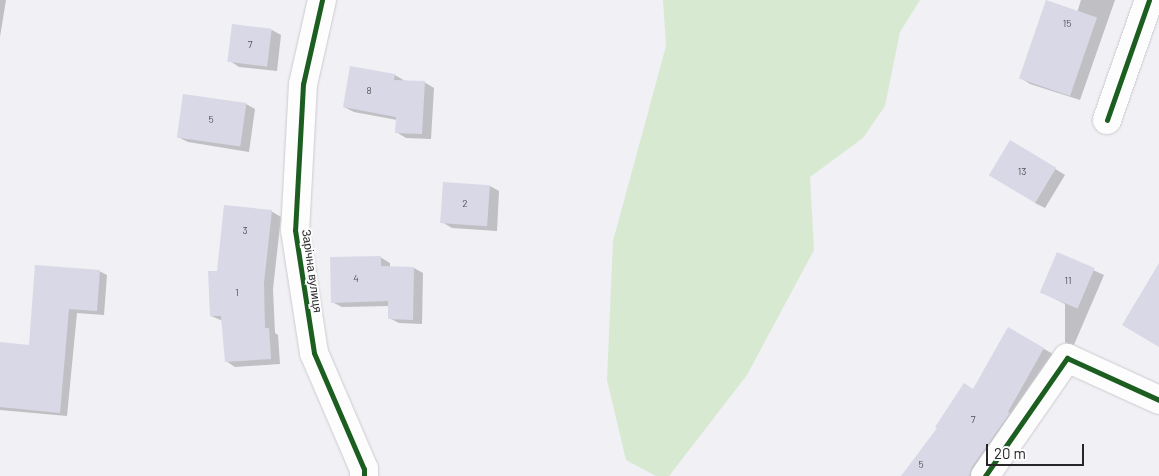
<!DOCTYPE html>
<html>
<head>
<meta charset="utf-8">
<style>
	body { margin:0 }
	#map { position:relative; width:1159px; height:476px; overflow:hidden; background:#f0f0f5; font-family:Barlow,sans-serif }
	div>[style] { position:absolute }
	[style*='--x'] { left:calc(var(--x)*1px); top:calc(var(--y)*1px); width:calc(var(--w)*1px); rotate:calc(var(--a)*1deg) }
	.green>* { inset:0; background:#d8e9d2 }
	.shadow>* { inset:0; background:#0003 }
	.building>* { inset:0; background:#d9d8e6; transform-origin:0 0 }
	.roads { filter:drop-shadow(0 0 1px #cccccf) drop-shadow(0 0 1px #cccccf) }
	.minor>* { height:28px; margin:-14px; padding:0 14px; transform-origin:14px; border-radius:14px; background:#fdfdfe }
	.cycleway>* { height:5px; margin:-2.5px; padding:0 2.5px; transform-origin:2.5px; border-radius:2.5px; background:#1b5e20 }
	span { translate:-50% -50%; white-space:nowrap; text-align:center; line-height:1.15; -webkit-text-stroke:4px #fdfdfe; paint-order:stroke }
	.number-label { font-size:10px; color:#545358 }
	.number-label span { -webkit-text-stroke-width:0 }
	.street-label { font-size:12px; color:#272729 }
	.scale { position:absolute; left:986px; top:444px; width:98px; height:22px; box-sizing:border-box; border:2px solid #272729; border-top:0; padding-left:6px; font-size:15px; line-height:18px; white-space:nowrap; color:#272729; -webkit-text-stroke:4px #fdfdfe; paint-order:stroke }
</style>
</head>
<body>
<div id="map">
	<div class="green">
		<div style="clip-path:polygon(663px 0,920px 0,900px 32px,885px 106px,863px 138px,810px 177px,814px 250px,747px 375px,669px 476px,656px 476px,626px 460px,607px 380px,613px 241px,666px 46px)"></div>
	</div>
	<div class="shadow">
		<div style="clip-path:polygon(0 0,6px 0,0 37px)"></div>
		<div style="clip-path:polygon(1081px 0,1115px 0,1080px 100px,1030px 84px,1021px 78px,1077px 13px)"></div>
		<div style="clip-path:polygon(272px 30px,281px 35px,277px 71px,239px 67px,230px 61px)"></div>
		<div style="clip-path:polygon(351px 68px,395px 75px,405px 81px,424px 82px,434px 88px,431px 139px,406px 138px,396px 132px,397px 120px,354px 112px,344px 107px)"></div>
		<div style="clip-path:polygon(246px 104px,255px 109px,249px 152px,188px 142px,178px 137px)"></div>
		<div style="clip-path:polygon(1020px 147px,1065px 175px,1045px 208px,1035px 203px)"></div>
		<div style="clip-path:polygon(490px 186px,499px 191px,497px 231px,452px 228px,442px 222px)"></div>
		<div style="clip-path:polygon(271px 211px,281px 217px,273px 289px,275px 333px,278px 335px,280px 364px,235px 367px,226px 361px,223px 321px,211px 316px,218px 272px)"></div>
		<div style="clip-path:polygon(1058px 254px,1104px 275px,1073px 347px,1065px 342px,1065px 304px,1041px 292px)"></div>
		<div style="clip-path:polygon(380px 257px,390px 263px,390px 267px,414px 268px,423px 273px,422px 324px,399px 323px,389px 318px,390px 306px,342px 307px,332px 302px)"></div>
		<div style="clip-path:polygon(99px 271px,107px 275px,104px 315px,77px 313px,67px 416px,0 410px,0 344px,30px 346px)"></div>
		<div style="clip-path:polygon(1009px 329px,1053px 354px,981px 476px,902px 476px,974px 390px)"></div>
	</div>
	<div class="building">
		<div style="left:1046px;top:0;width:54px;height:83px;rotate:19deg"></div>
		<div style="left:232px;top:24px;width:40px;height:38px;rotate:7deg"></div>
		<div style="clip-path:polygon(350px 66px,395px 74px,394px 80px,425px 81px,422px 134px,395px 133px,396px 117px,343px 107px)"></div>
		<div style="left:183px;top:94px;width:64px;height:44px;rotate:8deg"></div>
		<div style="left:1010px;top:140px;width:54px;height:41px;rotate:31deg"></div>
		<div style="left:443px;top:182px;width:47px;height:41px;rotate:4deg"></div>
		<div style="clip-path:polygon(224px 205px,272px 210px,264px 283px,265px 328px,269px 328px,271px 359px,225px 362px,221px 316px,210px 316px,208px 271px,217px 271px)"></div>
		<div style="left:1057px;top:252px;width:41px;height:44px;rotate:23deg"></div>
		<div style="clip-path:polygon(381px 256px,381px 266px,414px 267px,413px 320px,388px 319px,388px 301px,331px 303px,330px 257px)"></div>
		<div style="clip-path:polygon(1159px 263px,1159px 347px,1122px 325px)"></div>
		<div style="clip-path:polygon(35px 265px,100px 270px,97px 311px,69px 309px,60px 413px,0 407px,0 342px,29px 345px)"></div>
		<div style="clip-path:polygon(1008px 327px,1044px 348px,1008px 412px,1010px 413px,972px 467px,969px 476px,901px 476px,937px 428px,935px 427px,964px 383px,973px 389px)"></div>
	</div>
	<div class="roads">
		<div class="minor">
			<div style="--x:322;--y:0;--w:86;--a:102.7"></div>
			<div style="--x:303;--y:84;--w:146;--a:93.1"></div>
			<div style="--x:295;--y:230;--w:124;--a:81.2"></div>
			<div style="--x:314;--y:353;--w:126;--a:66.7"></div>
			<div style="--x:364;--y:469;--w:7;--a:90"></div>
			<div style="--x:1107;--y:120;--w:127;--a:-70.7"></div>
			<div style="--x:985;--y:476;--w:144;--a:-55.2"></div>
			<div style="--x:1067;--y:358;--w:101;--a:24.5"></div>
		</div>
	</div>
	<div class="cycleway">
		<div style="--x:322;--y:0;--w:86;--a:102.7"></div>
		<div style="--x:303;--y:84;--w:146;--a:93.1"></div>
		<div style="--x:295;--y:230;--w:124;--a:81.2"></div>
		<div style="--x:314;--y:353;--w:126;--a:66.7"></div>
		<div style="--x:364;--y:469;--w:7;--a:90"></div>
		<div style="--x:1107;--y:120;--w:127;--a:-70.7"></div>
		<div style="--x:985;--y:476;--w:144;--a:-55.2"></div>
		<div style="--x:1067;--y:358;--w:101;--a:24.5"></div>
	</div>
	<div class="number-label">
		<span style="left:1067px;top:24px">15</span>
		<span style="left:250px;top:45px">7</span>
		<span style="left:369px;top:91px">8</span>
		<span style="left:211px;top:120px">5</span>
		<span style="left:1022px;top:172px">13</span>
		<span style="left:465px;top:204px">2</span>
		<span style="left:245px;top:231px">3</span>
		<span style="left:356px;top:279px">4</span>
		<span style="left:1068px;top:281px">11</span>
		<span style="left:237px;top:293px">1</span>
		<span style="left:973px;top:420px">7</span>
		<span style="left:921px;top:465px">5</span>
	</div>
	<div class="street-label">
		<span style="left:312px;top:271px;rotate:82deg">Зарічна вулиця</span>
	</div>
	<div class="scale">20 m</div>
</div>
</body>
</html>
